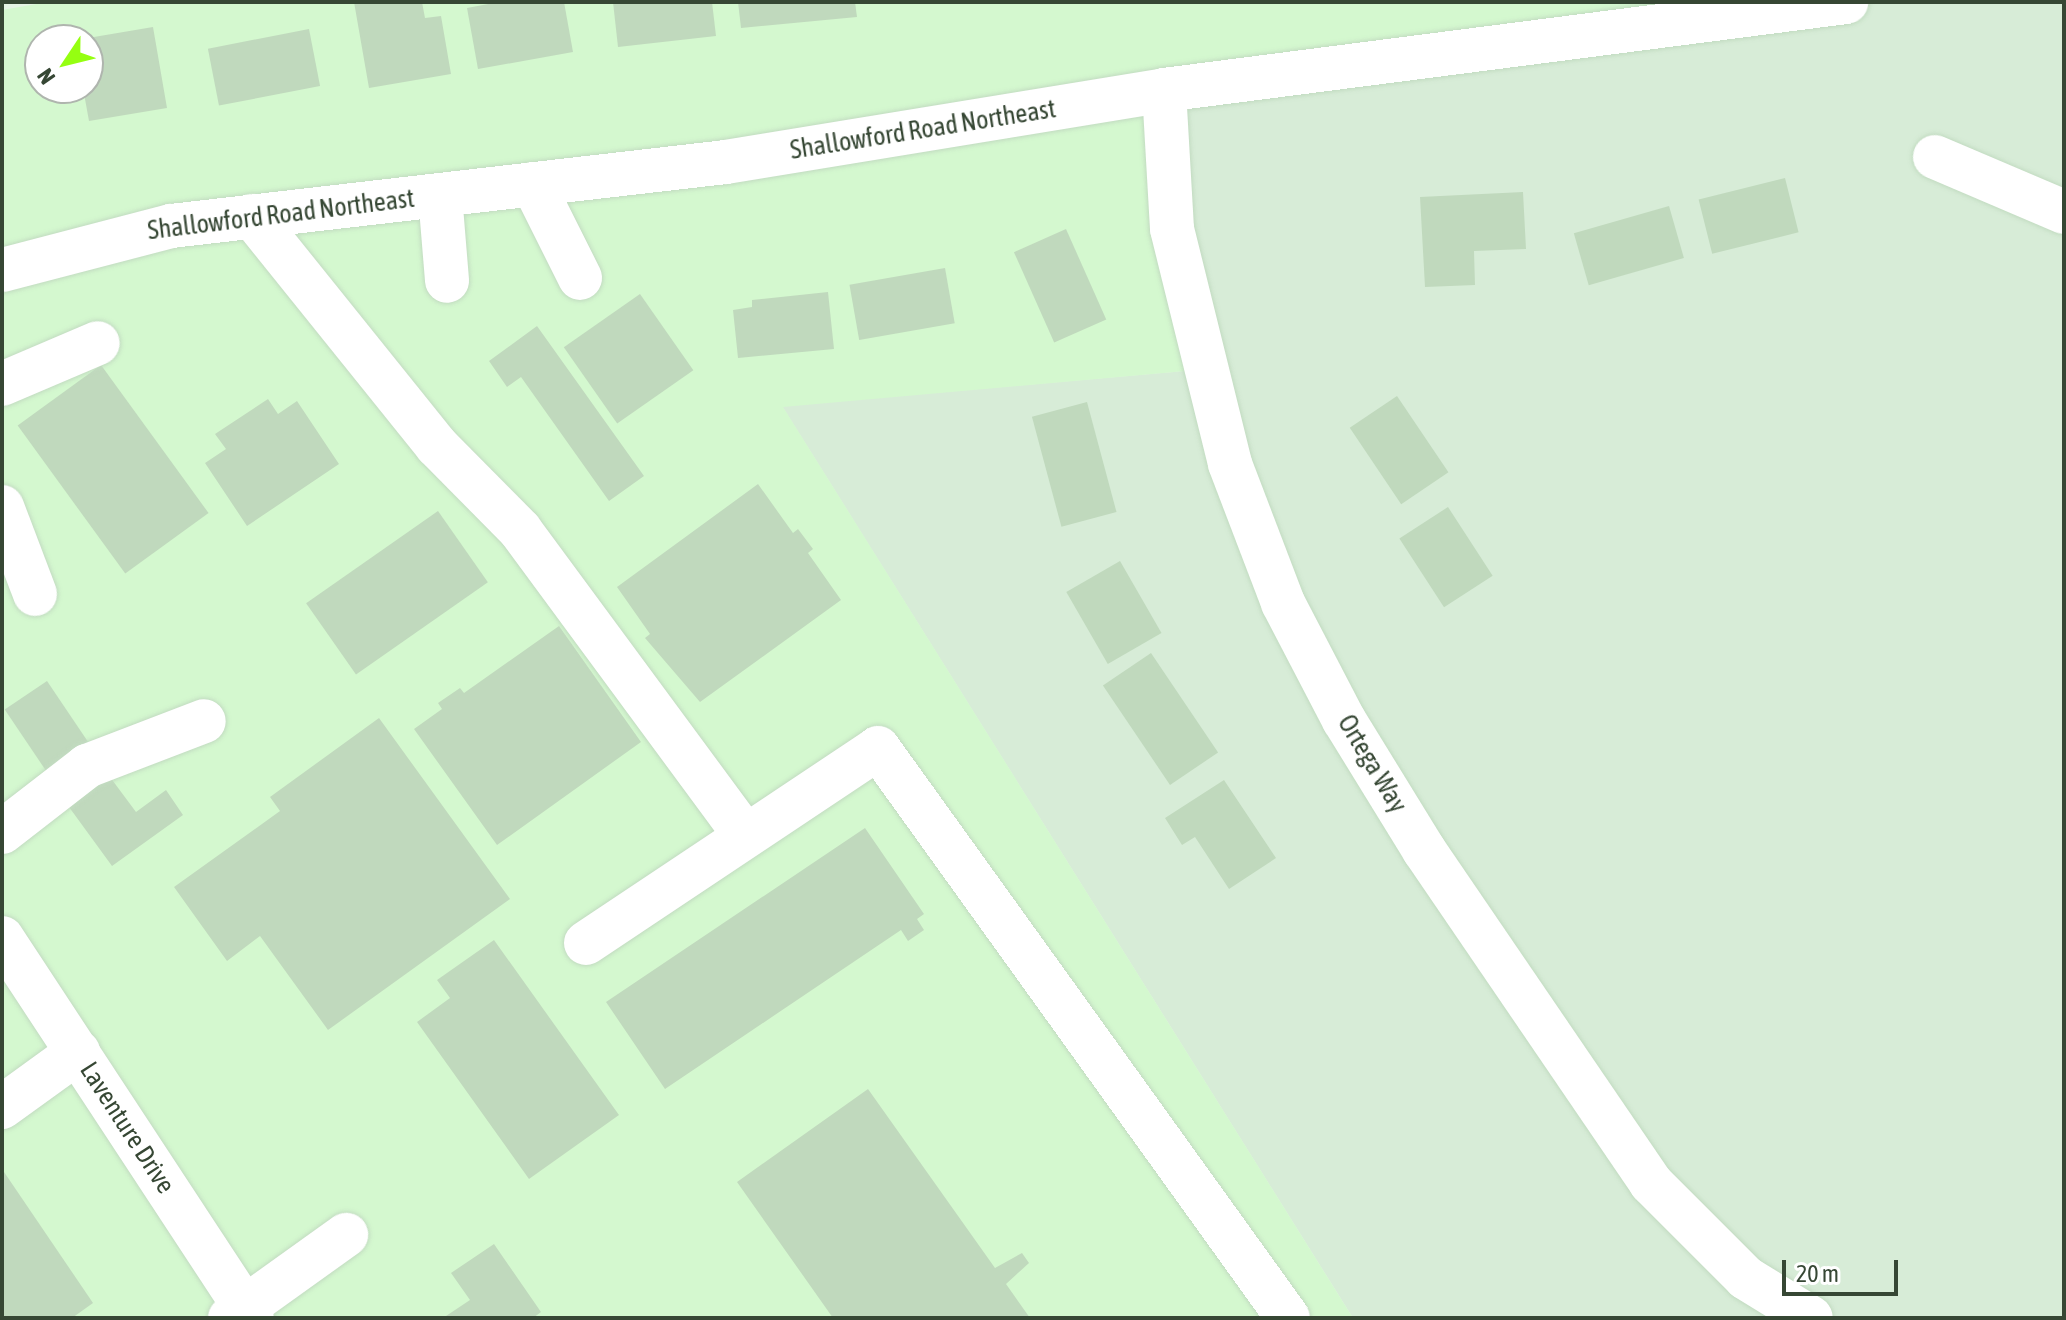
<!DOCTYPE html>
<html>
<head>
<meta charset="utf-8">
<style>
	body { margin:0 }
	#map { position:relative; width:2066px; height:1320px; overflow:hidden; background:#e5f4e5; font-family:"Asap Condensed",sans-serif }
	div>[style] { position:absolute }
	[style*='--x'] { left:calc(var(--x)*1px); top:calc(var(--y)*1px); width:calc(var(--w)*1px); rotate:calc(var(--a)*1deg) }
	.residential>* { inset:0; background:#d7ecd7 }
	.commercial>* { inset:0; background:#d4f8cf }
	.building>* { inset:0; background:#c0d9bd; transform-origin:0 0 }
	.roads { filter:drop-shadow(0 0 2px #c2dbc1) drop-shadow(0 0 2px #c2dbc1) }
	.minor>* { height:44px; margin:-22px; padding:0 22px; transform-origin:22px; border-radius:22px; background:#fff }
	span { translate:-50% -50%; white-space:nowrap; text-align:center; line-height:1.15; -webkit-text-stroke:8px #fff; paint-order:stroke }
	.street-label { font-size:26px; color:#364734 }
	.frame { position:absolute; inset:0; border:4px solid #364734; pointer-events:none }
	.north { position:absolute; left:24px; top:24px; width:80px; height:80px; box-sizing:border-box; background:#fff; border:2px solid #afb5ae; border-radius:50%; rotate:235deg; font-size:22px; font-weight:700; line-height:32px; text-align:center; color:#364734 }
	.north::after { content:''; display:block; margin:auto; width:28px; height:36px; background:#95ff11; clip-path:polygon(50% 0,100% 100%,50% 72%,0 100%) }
	.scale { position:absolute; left:1782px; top:1260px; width:116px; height:36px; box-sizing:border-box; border:4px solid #364734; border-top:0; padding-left:10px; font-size:24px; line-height:28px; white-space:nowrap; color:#364734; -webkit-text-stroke:6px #fff; paint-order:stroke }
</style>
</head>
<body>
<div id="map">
	<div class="residential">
		<div style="clip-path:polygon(1795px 2px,2064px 2px,2064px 1318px,1353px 1318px,782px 406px,1219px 368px,1166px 89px)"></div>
	</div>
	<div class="commercial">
		<div style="clip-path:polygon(evenodd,48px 2px,1795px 2px,1166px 89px,1219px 368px,783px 407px,1353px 1318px,2px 1318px,2px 10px,48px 2px,40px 40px,88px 40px,88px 88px,40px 88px,40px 40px)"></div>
	</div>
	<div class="building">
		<div style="clip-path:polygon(354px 2px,422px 2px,425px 18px,441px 16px,451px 74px,369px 88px)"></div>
		<div style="clip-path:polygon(499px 2px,564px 2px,573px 52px,478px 69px,467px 8px)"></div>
		<div style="clip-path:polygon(613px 2px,712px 2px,716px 36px,618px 47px)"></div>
		<div style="clip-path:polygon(738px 2px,855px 2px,857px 17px,741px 28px)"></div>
		<div style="clip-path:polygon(153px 27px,167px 108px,89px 121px,83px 88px,88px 88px,88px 38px)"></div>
		<div style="left:309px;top:29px;width:58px;height:103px;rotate:79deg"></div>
		<div style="left:1785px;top:178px;width:56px;height:89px;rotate:76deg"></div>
		<div style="clip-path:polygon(1523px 192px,1526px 249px,1474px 251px,1475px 285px,1425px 287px,1420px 197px)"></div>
		<div style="left:1669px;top:206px;width:54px;height:99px;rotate:74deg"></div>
		<div style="left:1066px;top:229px;width:99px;height:57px;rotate:66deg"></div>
		<div style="left:945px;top:268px;width:56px;height:97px;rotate:80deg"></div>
		<div style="clip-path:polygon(828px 292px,834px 349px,738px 358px,733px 310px,752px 307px,752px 300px)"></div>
		<div style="left:640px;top:294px;width:93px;height:93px;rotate:55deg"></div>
		<div style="clip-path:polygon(537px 326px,644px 476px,609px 501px,521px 377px,507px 387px,489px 361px)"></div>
		<div style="left:101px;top:365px;width:183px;height:103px;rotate:54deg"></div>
		<div style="left:1397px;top:396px;width:92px;height:57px;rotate:56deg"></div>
		<div style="clip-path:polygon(268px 399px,278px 414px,297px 401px,339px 464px,247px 526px,205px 463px,226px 449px,215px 434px)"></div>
		<div style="left:1087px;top:402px;width:114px;height:57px;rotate:75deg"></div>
		<div style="clip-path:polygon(758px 484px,793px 533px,798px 529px,813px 549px,808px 553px,841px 600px,700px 702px,645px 638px,650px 634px,617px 587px)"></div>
		<div style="left:1448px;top:507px;width:82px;height:58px;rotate:57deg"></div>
		<div style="left:438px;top:511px;width:87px;height:161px;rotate:55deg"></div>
		<div style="left:1120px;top:561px;width:83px;height:62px;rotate:60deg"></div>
		<div style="clip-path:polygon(559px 626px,641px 742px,497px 845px,414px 729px,442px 709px,438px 703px,460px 688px,464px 693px)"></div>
		<div style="left:1151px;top:653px;width:120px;height:58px;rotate:56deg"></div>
		<div style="left:47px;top:681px;width:76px;height:51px;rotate:56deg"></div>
		<div style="clip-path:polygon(379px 718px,510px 899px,328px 1030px,260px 936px,227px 961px,174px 887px,280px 811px,270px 797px)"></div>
		<div style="clip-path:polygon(110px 777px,136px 812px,166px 790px,183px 815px,112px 866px,69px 807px)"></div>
		<div style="clip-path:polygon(1224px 780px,1276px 858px,1229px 889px,1195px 837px,1182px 845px,1165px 818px)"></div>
		<div style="clip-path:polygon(865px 828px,924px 914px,917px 919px,924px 930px,908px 941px,901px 930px,665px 1089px,606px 1002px)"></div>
		<div style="clip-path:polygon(494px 940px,619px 1115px,529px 1179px,417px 1022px,450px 998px,437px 980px)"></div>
		<div style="clip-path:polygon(868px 1089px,995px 1268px,1022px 1253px,1029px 1263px,1006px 1284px,1030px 1318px,833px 1318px,737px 1182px)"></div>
		<div style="clip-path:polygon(2px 1169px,93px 1303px,72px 1318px,2px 1318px)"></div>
		<div style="clip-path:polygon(494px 1244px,541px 1312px,533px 1318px,443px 1318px,470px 1300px,451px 1273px)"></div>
	</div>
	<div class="roads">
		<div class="minor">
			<div style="--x:1164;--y:90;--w:139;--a:86.7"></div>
			<div style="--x:1172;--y:229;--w:242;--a:76.1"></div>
			<div style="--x:1230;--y:464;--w:149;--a:69.1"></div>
			<div style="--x:1283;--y:603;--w:132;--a:62.5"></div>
			<div style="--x:1344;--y:720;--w:153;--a:58.4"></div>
			<div style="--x:1424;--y:850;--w:403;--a:55.7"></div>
			<div style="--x:1651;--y:1183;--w:134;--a:45"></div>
			<div style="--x:1746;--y:1278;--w:76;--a:31.6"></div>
			<div style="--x:1935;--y:157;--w:140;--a:23.1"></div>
			<div style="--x:533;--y:184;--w:105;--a:63.4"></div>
			<div style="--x:440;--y:195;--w:86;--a:85.3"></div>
			<div style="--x:252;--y:216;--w:295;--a:51.2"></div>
			<div style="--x:437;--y:446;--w:118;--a:45.3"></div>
			<div style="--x:520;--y:530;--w:380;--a:53.6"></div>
			<div style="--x:2;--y:270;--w:175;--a:-14.6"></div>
			<div style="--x:171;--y:226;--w:559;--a:-6.58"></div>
			<div style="--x:726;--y:162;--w:444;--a:-9.3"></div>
			<div style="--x:1164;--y:90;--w:688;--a:-7.35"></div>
			<div style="--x:2;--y:384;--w:104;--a:-23.1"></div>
			<div style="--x:2;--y:507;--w:93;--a:69.2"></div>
			<div style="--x:2;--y:832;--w:108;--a:-37.8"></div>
			<div style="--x:87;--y:766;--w:125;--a:-21"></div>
			<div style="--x:2;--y:938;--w:455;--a:56.7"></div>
			<div style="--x:586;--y:943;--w:351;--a:-33.7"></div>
			<div style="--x:878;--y:748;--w:702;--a:54.27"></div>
			<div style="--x:2;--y:1107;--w:94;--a:-35.9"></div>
			<div style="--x:230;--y:1318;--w:143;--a:-35.6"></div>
		</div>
	</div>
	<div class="street-label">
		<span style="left:923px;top:130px;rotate:-9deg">Shallowford Road Northeast</span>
		<span style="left:281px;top:215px;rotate:-7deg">Shallowford Road Northeast</span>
		<span style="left:1372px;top:764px;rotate:59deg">Ortega Way</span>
		<span style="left:127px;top:1128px;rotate:57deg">Laventure Drive</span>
	</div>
	<div class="frame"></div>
	<div class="north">N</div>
	<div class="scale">20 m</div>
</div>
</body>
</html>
